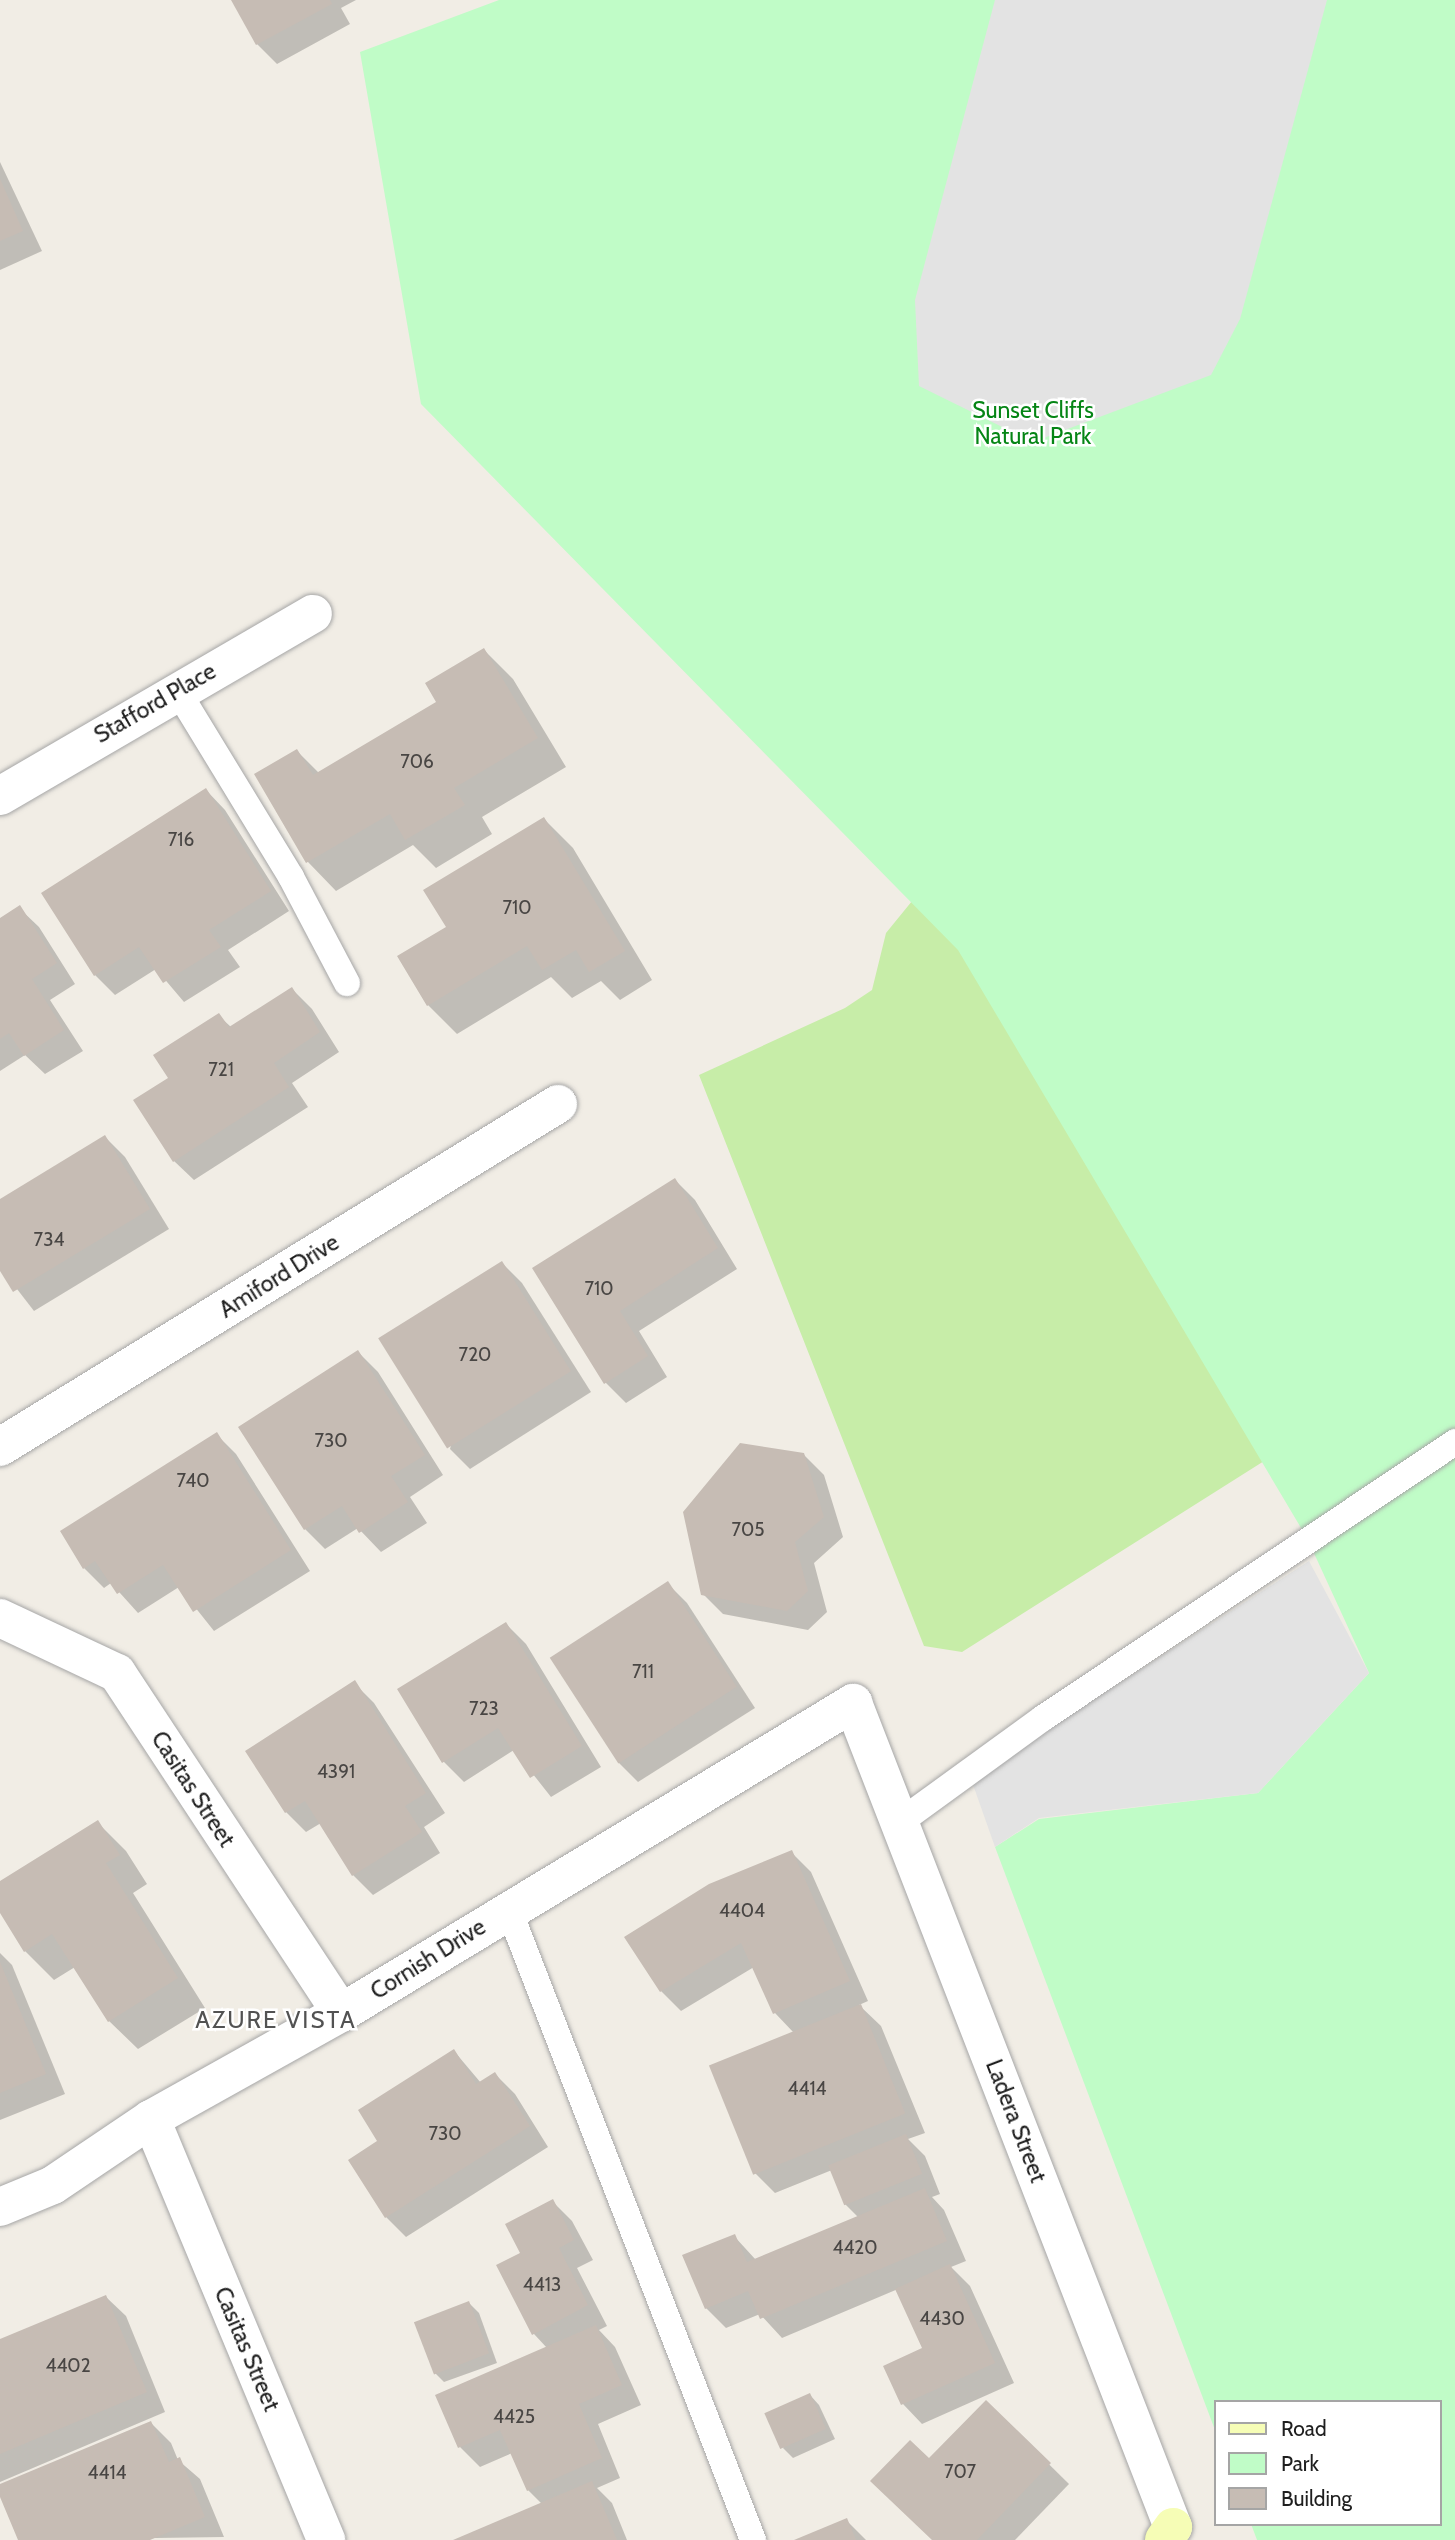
<!DOCTYPE html>
<html>
<head>
<meta charset="utf-8">
<style>
	body { margin:0 }
	#map { position:relative; width:1455px; height:2540px; overflow:hidden; background:#f1ede5; font-family:Cabin,sans-serif }
	div>[style] { position:absolute }
	[style*='--x'] { left:calc(var(--x)*1px); top:calc(var(--y)*1px); width:calc(var(--w)*1px); rotate:calc(var(--a)*1deg) }
	.grass>* { inset:0; background:#c7eda8 }
	.park>* { inset:0; background:#c0fcc7 }
	.parking>* { inset:0; background:#e3e3e3 }
	.shadow>* { inset:0; background:#0003 }
	.building>* { inset:0; background:#c6bcb4; transform-origin:0 0 }
	.roads { filter:drop-shadow(0 0 2px #a6a6a6) drop-shadow(0 0 2px #a6a6a6) }
	.lane>* { height:26px; margin:-13px; padding:0 13px; transform-origin:13px; border-radius:13px; background:#fff }
	.street>* { height:38px; margin:-19px; padding:0 19px; transform-origin:19px; border-radius:19px; background:#fff }
	.secondary>* { height:38px; margin:-19px; padding:0 19px; transform-origin:19px; border-radius:19px; background:#f6fdb6 }
	span { translate:-50% -50%; white-space:nowrap; text-align:center; line-height:1.15; -webkit-text-stroke:5px #fff; paint-order:stroke }
	.number-label { font-size:19px; color:#494644 }
	.number-label span { -webkit-text-stroke-width:0 }
	.park-label { font-size:23px; color:#058515 }
	.street-label { font-size:23px; color:#1f1f1f }
	.neighbourhood-label { font-size:24px; color:#525252; letter-spacing:2px }
	.legend { position:absolute; left:1214px; top:2400px; width:228px; height:126px; box-sizing:border-box; background:#fff; border:2px solid #a5a5a5; margin:0; padding:9px 12px; list-style:none; font-size:21px; color:#1f1f1f }
	.legend li { display:flex; align-items:center; gap:14px; height:35px }
	.legend b { width:35px; border:2px solid #a5a5a5 }
</style>
</head>
<body>
<div id="map">
	<div class="grass">
		<div style="clip-path:polygon(943px 863px,1381px 1387px,962px 1652px,924px 1646px,699px 1075px,845px 1008px,872px 990px,886px 933px)"></div>
	</div>
	<div class="park">
		<div style="clip-path:polygon(499px 0,1455px 0,1455px 2540px,1257px 2540px,1251px 2524px,1439px 2524px,1439px 2402px,1215px 2402px,1215px 2430px,995px 1847px,1039px 1819px,1258px 1793px,1369px 1673px,1307px 1538px,958px 950px,421px 404px,360px 52px)"></div>
	</div>
	<div class="parking">
		<div style="clip-path:polygon(995px 0,1327px 0,1240px 319px,1211px 375px,1033px 442px,919px 386px,915px 300px)"></div>
		<div style="clip-path:polygon(1309px 1561px,1369px 1673px,1258px 1793px,1039px 1818px,995px 1847px,971px 1779px)"></div>
	</div>
	<div class="shadow">
		<div style="clip-path:polygon(233px 0,356px 0,341px 8px,350px 24px,277px 64px,257px 44px)"></div>
		<div style="clip-path:polygon(0 162px,42px 251px,0 270px)"></div>
		<div style="clip-path:polygon(484px 650px,513px 679px,566px 767px,482px 817px,492px 834px,436px 868px,413px 845px,336px 891px,308px 862px,256px 775px,297px 751px,320px 774px,438px 703px)"></div>
		<div style="clip-path:polygon(206px 790px,225px 810px,289px 911px,228px 950px,240px 967px,184px 1002px,156px 969px,115px 995px,95px 975px)"></div>
		<div style="clip-path:polygon(544px 819px,573px 848px,652px 980px,620px 1000px,601px 981px,572px 998px,551px 977px,457px 1034px,428px 1005px,449px 927px)"></div>
		<div style="clip-path:polygon(19px 908px,39px 927px,75px 984px,50px 1000px,83px 1051px,45px 1074px,25px 1055px,0 1071px,0 920px)"></div>
		<div style="clip-path:polygon(292px 989px,312px 1009px,339px 1052px,292px 1083px,308px 1107px,194px 1180px,174px 1161px,219px 1016px,231px 1027px)"></div>
		<div style="clip-path:polygon(105px 1137px,125px 1157px,169px 1229px,34px 1311px,0 1267px,0 1201px)"></div>
		<div style="clip-path:polygon(675px 1180px,695px 1200px,737px 1269px,639px 1331px,667px 1377px,626px 1403px,606px 1383px,534px 1268px)"></div>
		<div style="clip-path:polygon(502px 1263px,522px 1283px,591px 1392px,470px 1469px,450px 1449px)"></div>
		<div style="clip-path:polygon(358px 1352px,378px 1372px,443px 1475px,410px 1497px,427px 1523px,381px 1552px,358px 1528px,325px 1549px,305px 1529px)"></div>
		<div style="clip-path:polygon(216px 1434px,236px 1454px,310px 1571px,214px 1631px,179px 1587px,138px 1613px,111px 1583px,104px 1588px,84px 1568px)"></div>
		<div style="clip-path:polygon(803px 1454px,824px 1475px,843px 1537px,814px 1563px,827px 1612px,808px 1630px,723px 1614px,703px 1594px)"></div>
		<div style="clip-path:polygon(668px 1584px,687px 1603px,755px 1708px,638px 1782px,618px 1762px)"></div>
		<div style="clip-path:polygon(506px 1624px,526px 1644px,601px 1767px,551px 1797px,514px 1750px,464px 1782px,444px 1762px,399px 1690px)"></div>
		<div style="clip-path:polygon(354px 1683px,374px 1703px,445px 1813px,424px 1827px,440px 1853px,373px 1895px,353px 1875px,321px 1823px,306px 1832px,286px 1812px,248px 1751px)"></div>
		<div style="clip-path:polygon(97px 1822px,126px 1851px,147px 1884px,133px 1893px,205px 2008px,138px 2049px,109px 2021px,75px 1967px,54px 1980px,25px 1951px,0 1910px,0 1883px)"></div>
		<div style="clip-path:polygon(791px 1852px,811px 1872px,868px 2001px,859px 2005px,881px 2026px,925px 2133px,908px 2139px,925px 2156px,940px 2194px,932px 2197px,944px 2210px,966px 2261px,951px 2267px,970px 2286px,1014px 2383px,922px 2424px,903px 2404px,886px 2367px,924px 2349px,898px 2289px,782px 2338px,760px 2314px,726px 2328px,706px 2308px,734px 2236px,756px 2260px,858px 2217px,845px 2204px,832px 2170px,775px 2193px,755px 2173px,794px 2033px,775px 2013px,754px 1967px,681px 2011px,661px 1991px)"></div>
		<div style="clip-path:polygon(0 1953px,12px 1965px,65px 2094px,0 2120px)"></div>
		<div style="clip-path:polygon(454px 2051px,481px 2083px,495px 2074px,515px 2094px,548px 2147px,406px 2237px,386px 2217px,350px 2161px,380px 2142px)"></div>
		<div style="clip-path:polygon(552px 2201px,572px 2221px,593px 2260px,577px 2268px,607px 2326px,599px 2330px,615px 2347px,641px 2405px,598px 2424px,620px 2478px,597px 2488px,612px 2503px,627px 2540px,457px 2540px,542px 2504px,528px 2490px,512px 2453px,480px 2467px,460px 2447px,547px 2348px,534px 2334px,522px 2253px)"></div>
		<div style="clip-path:polygon(106px 2297px,126px 2316px,165px 2412px,0 2482px,0 2341px)"></div>
		<div style="clip-path:polygon(469px 2303px,479px 2313px,497px 2363px,444px 2382px,434px 2372px)"></div>
		<div style="clip-path:polygon(810px 2395px,819px 2405px,835px 2439px,793px 2458px,783px 2448px)"></div>
		<div style="clip-path:polygon(986px 2402px,1069px 2484px,1015px 2540px,933px 2540px)"></div>
		<div style="clip-path:polygon(151px 2423px,171px 2443px,178px 2460px,200px 2479px,224px 2537px,20px 2540px,0 2486px)"></div>
		<div style="clip-path:polygon(847px 2521px,866px 2540px,798px 2540px)"></div>
	</div>
	<div class="building">
		<div style="clip-path:polygon(231px 0,330px 0,332px 4px,256px 45px)"></div>
		<div style="clip-path:polygon(0 179px,23px 231px,0 241px)"></div>
		<div style="clip-path:polygon(484px 648px,538px 738px,454px 788px,465px 805px,405px 840px,390px 814px,306px 863px,254px 774px,297px 749px,313px 775px,436px 702px,425px 683px)"></div>
		<div style="clip-path:polygon(206px 788px,271px 891px,209px 930px,221px 947px,163px 983px,139px 947px,94px 976px,41px 893px)"></div>
		<div style="clip-path:polygon(544px 817px,625px 951px,589px 972px,576px 950px,542px 970px,527px 946px,427px 1006px,397px 956px,446px 927px,423px 890px)"></div>
		<div style="clip-path:polygon(20px 905px,57px 963px,32px 979px,64px 1030px,24px 1056px,9px 1033px,0 1039px,0 918px)"></div>
		<div style="clip-path:polygon(292px 987px,320px 1032px,274px 1063px,289px 1087px,173px 1162px,133px 1100px,168px 1078px,153px 1055px,219px 1013px,229px 1027px)"></div>
		<div style="clip-path:polygon(105px 1135px,150px 1209px,13px 1292px,0 1271px,0 1199px)"></div>
		<div style="clip-path:polygon(675px 1178px,718px 1248px,620px 1311px,648px 1356px,604px 1384px,532px 1268px)"></div>
		<div style="left:502px;top:1261px;width:130px;height:146px;rotate:58deg"></div>
		<div style="clip-path:polygon(358px 1350px,425px 1455px,391px 1476px,408px 1502px,359px 1533px,342px 1506px,304px 1530px,238px 1427px)"></div>
		<div style="clip-path:polygon(217px 1432px,291px 1550px,193px 1612px,163px 1565px,117px 1594px,95px 1561px,83px 1569px,60px 1531px)"></div>
		<div style="clip-path:polygon(740px 1443px,804px 1453px,824px 1517px,795px 1542px,808px 1591px,787px 1611px,701px 1595px,683px 1512px)"></div>
		<div style="left:668px;top:1581px;width:126px;height:141px;rotate:57deg"></div>
		<div style="clip-path:polygon(506px 1622px,582px 1746px,530px 1778px,498px 1728px,442px 1763px,397px 1689px)"></div>
		<div style="clip-path:polygon(355px 1680px,426px 1793px,405px 1806px,422px 1832px,352px 1876px,305px 1801px,285px 1813px,245px 1751px)"></div>
		<div style="clip-path:polygon(98px 1820px,120px 1855px,106px 1863px,178px 1978px,108px 2022px,52px 1934px,24px 1952px,0 1913px,0 1881px)"></div>
		<div style="clip-path:polygon(792px 1850px,850px 1981px,773px 2014px,741px 1943px,660px 1992px,624px 1937px,709px 1884px)"></div>
		<div style="clip-path:polygon(0 1962px,46px 2074px,0 2093px)"></div>
		<div style="left:861px;top:2004px;width:118px;height:164px;rotate:68deg"></div>
		<div style="clip-path:polygon(454px 2049px,476px 2084px,495px 2072px,530px 2126px,385px 2218px,348px 2160px,377px 2141px,358px 2110px)"></div>
		<div style="left:906px;top:2134px;width:43px;height:84px;rotate:68deg"></div>
		<div style="clip-path:polygon(925px 2188px,947px 2241px,760px 2319px,748px 2291px,705px 2309px,682px 2255px,735px 2234px,747px 2262px)"></div>
		<div style="clip-path:polygon(553px 2199px,574px 2240px,559px 2248px,588px 2305px,532px 2335px,496px 2265px,520px 2253px,505px 2224px)"></div>
		<div style="clip-path:polygon(950px 2264px,995px 2363px,901px 2405px,883px 2366px,922px 2348px,895px 2289px)"></div>
		<div style="clip-path:polygon(106px 2295px,147px 2392px,0 2454px,0 2339px)"></div>
		<div style="left:469px;top:2301px;width:56px;height:59px;rotate:69deg"></div>
		<div style="clip-path:polygon(596px 2325px,622px 2385px,579px 2404px,602px 2458px,527px 2491px,500px 2430px,458px 2448px,435px 2395px)"></div>
		<div style="left:810px;top:2393px;width:39px;height:50px;rotate:66deg"></div>
		<div style="clip-path:polygon(986px 2400px,1051px 2463px,977px 2540px,932px 2540px,870px 2481px,910px 2440px,929px 2458px)"></div>
		<div style="clip-path:polygon(151px 2421px,169px 2462px,180px 2457px,205px 2517px,150px 2540px,18px 2540px,0 2497px,0 2484px)"></div>
		<div style="clip-path:polygon(592px 2481px,617px 2540px,453px 2540px)"></div>
		<div style="clip-path:polygon(847px 2518px,856px 2540px,794px 2540px)"></div>
	</div>
	<div class="roads">
		<div class="lane">
			<div style="--x:177;--y:690;--w:219;--a:58.6"></div>
			<div style="--x:291;--y:877;--w:120;--a:62.2"></div>
			<div style="--x:900;--y:1822;--w:177;--a:-36"></div>
			<div style="--x:1043;--y:1718;--w:496;--a:-33.8"></div>
			<div style="--x:509;--y:1910;--w:676;--a:68.83"></div>
		</div>
		<div class="street">
			<div style="--x:0;--y:796;--w:362;--a:-30.2"></div>
			<div style="--x:0;--y:1447;--w:655;--a:-31.58"></div>
			<div style="--x:0;--y:1618;--w:129;--a:25.2"></div>
			<div style="--x:117;--y:1673;--w:407;--a:56.6"></div>
			<div style="--x:151;--y:2119;--w:456;--a:67.4"></div>
			<div style="--x:0;--y:2207;--w:57;--a:-22.5"></div>
			<div style="--x:53;--y:2185;--w:118;--a:-34"></div>
			<div style="--x:151;--y:2119;--w:218;--a:-29.2"></div>
			<div style="--x:341;--y:2013;--w:599;--a:-31.19"></div>
			<div style="--x:853;--y:1703;--w:884;--a:68.78"></div>
		</div>
		<div class="secondary">
			<div style="--x:1164;--y:2540;--w:16;--a:-55"></div>
		</div>
	</div>
	<div class="number-label">
		<span style="left:417px;top:762px">706</span>
		<span style="left:181px;top:840px">716</span>
		<span style="left:517px;top:908px">710</span>
		<span style="left:221px;top:1070px">721</span>
		<span style="left:49px;top:1240px">734</span>
		<span style="left:599px;top:1289px">710</span>
		<span style="left:475px;top:1355px">720</span>
		<span style="left:331px;top:1441px">730</span>
		<span style="left:193px;top:1481px">740</span>
		<span style="left:748px;top:1530px">705</span>
		<span style="left:643px;top:1672px">711</span>
		<span style="left:484px;top:1709px">723</span>
		<span style="left:336px;top:1772px">4391</span>
		<span style="left:742px;top:1911px">4404</span>
		<span style="left:807px;top:2089px">4414</span>
		<span style="left:445px;top:2134px">730</span>
		<span style="left:855px;top:2248px">4420</span>
		<span style="left:542px;top:2285px">4413</span>
		<span style="left:942px;top:2319px">4430</span>
		<span style="left:68px;top:2366px">4402</span>
		<span style="left:514px;top:2417px">4425</span>
		<span style="left:960px;top:2472px">707</span>
		<span style="left:107px;top:2473px">4414</span>
	</div>
	<div class="park-label">
		<span style="left:1033px;top:423px">Sunset Cliffs<br>Natural Park</span>
	</div>
	<div class="street-label">
		<span style="left:155px;top:703px;rotate:-30deg">Stafford Place</span>
		<span style="left:279px;top:1276px;rotate:-32deg">Amiford Drive</span>
		<span style="left:193px;top:1789px;rotate:57deg">Casitas Street</span>
		<span style="left:428px;top:1959px;rotate:-32deg">Cornish Drive</span>
		<span style="left:1016px;top:2121px;rotate:69deg">Ladera Street</span>
		<span style="left:247px;top:2349px;rotate:67deg">Casitas Street</span>
	</div>
	<div class="neighbourhood-label">
		<span style="left:276px;top:2020px">AZURE VISTA</span>
	</div>
	<ul class="legend">
	<li><b style="height:9px;background:#f6fdb6"></b>Road</li>
	<li><b style="height:19px;background:#c0fcc7"></b>Park</li>
	<li><b style="height:19px;background:#c6bcb4"></b>Building</li>
	</ul>
</div>
</body>
</html>
